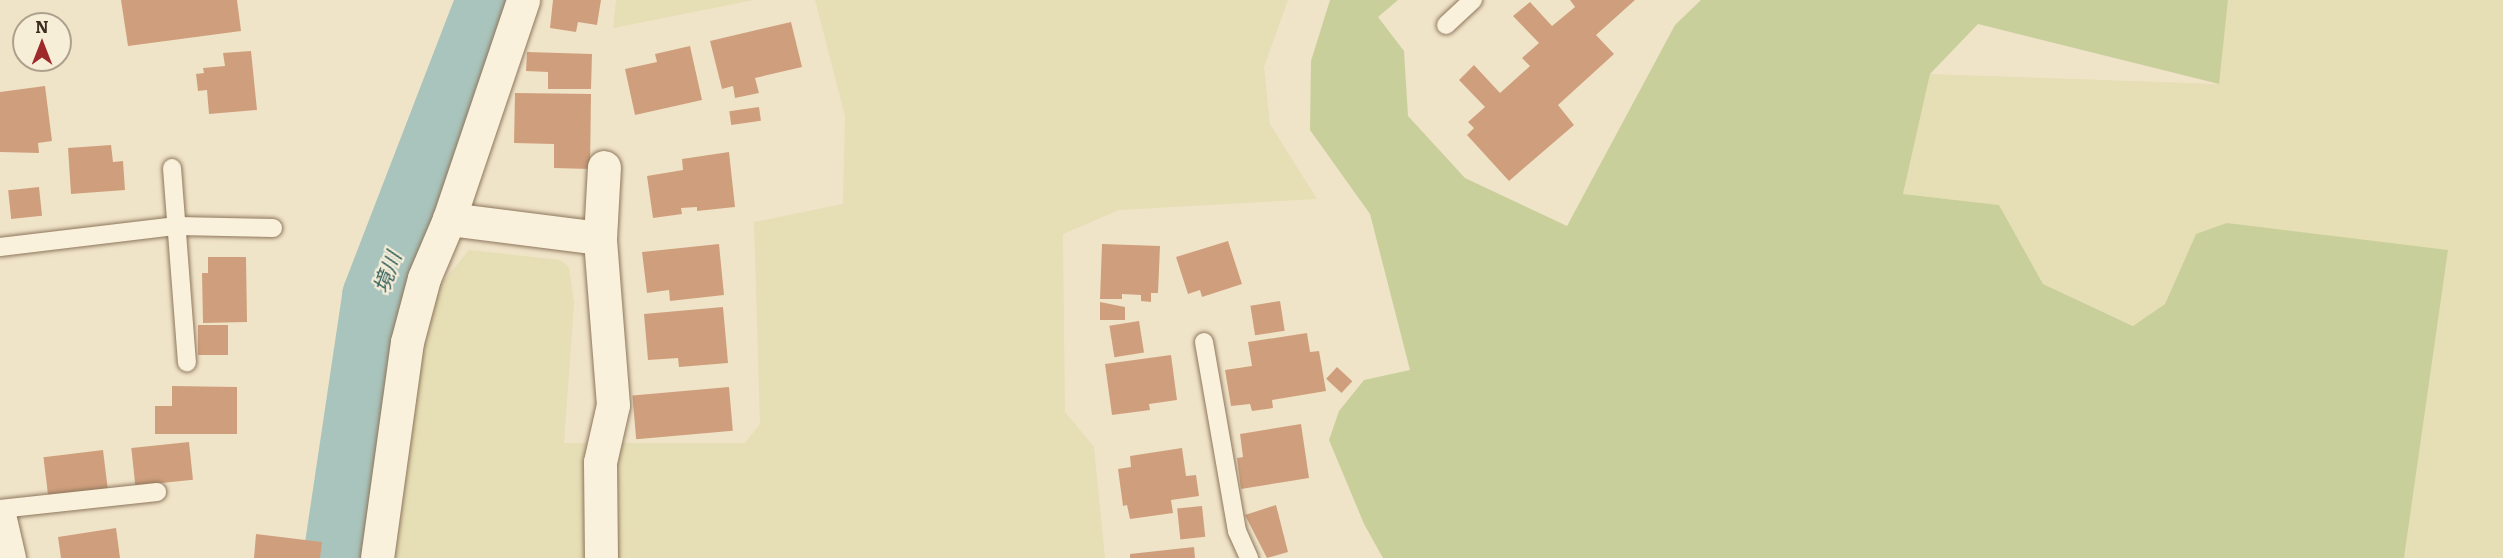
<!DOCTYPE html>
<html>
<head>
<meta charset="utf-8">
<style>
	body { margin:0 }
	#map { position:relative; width:2503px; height:558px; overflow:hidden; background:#f0e4c8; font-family:Literata,"Noto Sans JP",serif }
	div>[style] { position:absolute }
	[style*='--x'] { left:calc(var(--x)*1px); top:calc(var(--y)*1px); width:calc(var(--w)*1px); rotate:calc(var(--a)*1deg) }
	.farmland>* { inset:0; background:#e6deb5 }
	.green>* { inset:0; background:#c9cf9b }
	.river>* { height:69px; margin:-34.5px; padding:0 34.5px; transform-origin:34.5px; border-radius:34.5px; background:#a9c4bc }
	.building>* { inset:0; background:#cf9f7d; transform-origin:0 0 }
	.roads { filter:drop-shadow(0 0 2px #8d765c) drop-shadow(0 0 2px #8d765c) }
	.lane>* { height:18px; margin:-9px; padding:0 9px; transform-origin:9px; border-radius:9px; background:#faf1dc }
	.street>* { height:33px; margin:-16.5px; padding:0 16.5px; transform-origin:16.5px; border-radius:16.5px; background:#faf1dc }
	span { translate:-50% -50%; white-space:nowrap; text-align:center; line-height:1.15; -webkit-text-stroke:4.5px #f7eed8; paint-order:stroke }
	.water-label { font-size:21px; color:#2f5d5a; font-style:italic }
	.north { position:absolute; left:12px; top:12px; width:60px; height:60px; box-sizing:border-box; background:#f7eed8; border:2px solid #ada18e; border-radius:50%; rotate:0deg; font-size:16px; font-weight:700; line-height:24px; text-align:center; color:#3d2e20 }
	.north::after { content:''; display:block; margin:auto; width:21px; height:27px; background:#9e2a2b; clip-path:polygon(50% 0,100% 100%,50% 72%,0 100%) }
</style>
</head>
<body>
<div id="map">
	<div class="farmland">
		<div style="clip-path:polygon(616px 0,754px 0,613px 28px)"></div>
		<div style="clip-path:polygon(815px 0,1288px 0,1264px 67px,1270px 124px,1317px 199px,1119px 210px,1063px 234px,1065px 412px,1094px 447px,1105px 558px,393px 558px,429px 299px,469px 250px,560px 260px,569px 267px,574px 303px,564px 443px,745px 443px,760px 424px,754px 222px,843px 204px,845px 116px)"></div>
		<div style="clip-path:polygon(2228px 0,2503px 0,2503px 558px,2404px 558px,2448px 250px,2196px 234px,2165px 304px,2134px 326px,2043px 284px,1999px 205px,1903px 194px,1930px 74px,2218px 84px)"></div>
	</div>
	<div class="green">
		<div style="clip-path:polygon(1330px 0,1398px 0,1378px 17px,1404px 51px,1408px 116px,1465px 178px,1567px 226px,1675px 25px,1701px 0,2228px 0,2219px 84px,1978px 24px,1930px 74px,1903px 194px,1999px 205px,2043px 284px,2133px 326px,2165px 304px,2196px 234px,2227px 223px,2448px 250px,2404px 558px,1383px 558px,1364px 524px,1329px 440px,1339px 411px,1364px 380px,1410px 370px,1370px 214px,1310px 130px,1311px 61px)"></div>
	</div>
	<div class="river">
		<div style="--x:337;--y:558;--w:265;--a:-81.5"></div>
		<div style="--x:376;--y:296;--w:317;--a:-68.9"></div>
	</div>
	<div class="building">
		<div style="clip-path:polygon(121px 0,237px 0,241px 31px,128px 46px)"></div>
		<div style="clip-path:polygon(553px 0,601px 0,597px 25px,578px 22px,576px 32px,550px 28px)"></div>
		<div style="clip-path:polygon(1570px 0,1635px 0,1596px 35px,1614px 54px,1558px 105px,1574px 125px,1509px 181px,1467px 135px,1474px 128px,1468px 122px,1485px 107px,1459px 80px,1474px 65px,1500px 93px,1530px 66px,1522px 58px,1539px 43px,1513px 16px,1530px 2px,1552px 26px,1575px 7px)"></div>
		<div style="clip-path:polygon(791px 22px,802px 67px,755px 78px,759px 93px,735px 98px,733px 86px,722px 89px,710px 41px)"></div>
		<div style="clip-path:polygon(690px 46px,702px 100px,635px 115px,625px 69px,657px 62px,655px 54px)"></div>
		<div style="clip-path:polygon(251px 51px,257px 110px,209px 114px,207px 90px,198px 91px,196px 74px,204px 73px,203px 68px,225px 66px,223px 53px)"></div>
		<div style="clip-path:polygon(527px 52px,592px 54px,591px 89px,548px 89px,548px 72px,526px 71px)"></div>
		<div style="clip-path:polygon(45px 86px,52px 141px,38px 143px,39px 153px,0 152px,0 92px)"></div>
		<div style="clip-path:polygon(515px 93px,591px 94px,590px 169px,554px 168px,554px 144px,514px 143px)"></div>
		<div style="left:759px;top:107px;width:14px;height:30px;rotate:82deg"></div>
		<div style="clip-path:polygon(111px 145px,113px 162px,123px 161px,125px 190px,71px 194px,68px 148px)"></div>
		<div style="clip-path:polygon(729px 152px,735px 207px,697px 211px,697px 207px,681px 208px,682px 214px,653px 218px,647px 176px,683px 170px,682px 159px)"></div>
		<div style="left:39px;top:187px;width:29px;height:31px;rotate:84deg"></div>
		<div style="clip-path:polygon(1228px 241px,1242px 284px,1202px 297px,1200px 290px,1188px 294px,1176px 257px)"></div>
		<div style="clip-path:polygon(719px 244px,724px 295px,670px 301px,669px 290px,647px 293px,642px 252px)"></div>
		<div style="clip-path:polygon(1102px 244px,1160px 246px,1158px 293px,1151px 293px,1151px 302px,1141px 301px,1141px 295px,1122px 294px,1122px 299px,1100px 299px)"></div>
		<div style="clip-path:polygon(208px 257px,246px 257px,247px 322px,203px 323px,202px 273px,208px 273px)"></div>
		<div style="left:1280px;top:301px;width:30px;height:30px;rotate:81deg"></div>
		<div style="clip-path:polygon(1100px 302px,1125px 307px,1125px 320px,1100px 320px)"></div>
		<div style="clip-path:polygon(723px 307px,728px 363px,679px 367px,678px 358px,648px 360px,644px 314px)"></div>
		<div style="left:1139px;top:321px;width:32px;height:30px;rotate:81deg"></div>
		<div style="left:198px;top:325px;width:30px;height:30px"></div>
		<div style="clip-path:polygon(1307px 333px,1310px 352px,1319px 351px,1326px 391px,1272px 400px,1273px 408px,1252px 411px,1250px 404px,1231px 406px,1225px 370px,1252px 366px,1248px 342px)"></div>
		<div style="clip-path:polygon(1171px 355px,1177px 400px,1149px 404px,1150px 410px,1112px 415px,1105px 364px)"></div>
		<div style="left:1337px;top:367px;width:21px;height:16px;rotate:43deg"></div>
		<div style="clip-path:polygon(172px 386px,237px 387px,237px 434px,155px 434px,155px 406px,172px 406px)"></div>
		<div style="left:729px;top:387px;width:44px;height:97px;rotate:85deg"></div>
		<div style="clip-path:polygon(1301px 424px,1309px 478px,1241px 489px,1237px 458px,1243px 457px,1240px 434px)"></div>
		<div style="left:189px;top:442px;width:38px;height:58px;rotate:84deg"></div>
		<div style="clip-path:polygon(1182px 448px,1186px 476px,1196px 475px,1199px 496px,1171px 500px,1173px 513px,1130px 519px,1127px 505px,1123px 506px,1118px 469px,1131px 467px,1130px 456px)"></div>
		<div style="left:103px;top:450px;width:39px;height:60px;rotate:83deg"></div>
		<div style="clip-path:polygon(1276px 505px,1288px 552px,1267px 558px,1245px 515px)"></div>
		<div style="left:1202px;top:506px;width:31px;height:25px;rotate:84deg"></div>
		<div style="clip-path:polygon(116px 528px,120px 558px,61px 558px,58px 537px)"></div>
		<div style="clip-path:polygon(256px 534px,322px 542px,320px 558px,254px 558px)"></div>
		<div style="clip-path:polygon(1194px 547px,1195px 558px,1130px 558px,1130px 554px)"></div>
	</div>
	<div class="roads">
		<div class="lane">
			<div style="--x:1446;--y:25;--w:37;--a:-43"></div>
			<div style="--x:172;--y:168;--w:195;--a:85.6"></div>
			<div style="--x:0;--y:247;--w:178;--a:-6.8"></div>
			<div style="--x:177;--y:226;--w:96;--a:1.2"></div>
			<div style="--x:1204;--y:342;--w:192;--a:80.1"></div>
			<div style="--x:1237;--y:531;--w:30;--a:66"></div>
			<div style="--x:0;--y:509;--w:158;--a:-6.2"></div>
		</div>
		<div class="street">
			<div style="--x:449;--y:219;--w:152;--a:7.2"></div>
			<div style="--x:0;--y:519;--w:40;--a:77"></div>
			<div style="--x:377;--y:558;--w:218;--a:-82.1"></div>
			<div style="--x:407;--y:342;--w:66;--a:-75.1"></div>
			<div style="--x:424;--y:278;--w:64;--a:-67"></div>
			<div style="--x:449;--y:219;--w:231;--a:-71.3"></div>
			<div style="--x:601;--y:558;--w:96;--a:-90.6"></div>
			<div style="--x:600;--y:462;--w:58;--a:-77.2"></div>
			<div style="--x:613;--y:405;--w:168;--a:-94.5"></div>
			<div style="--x:600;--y:238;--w:71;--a:-86.8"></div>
		</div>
	</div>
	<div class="water-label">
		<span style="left:386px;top:272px;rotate:-70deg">境川</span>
	</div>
	<div class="north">N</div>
</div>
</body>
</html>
